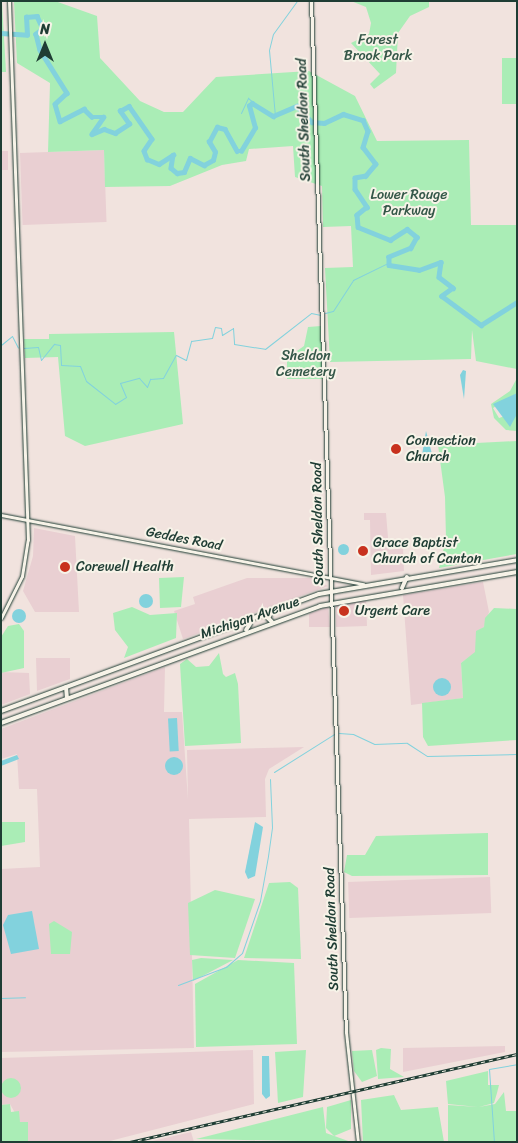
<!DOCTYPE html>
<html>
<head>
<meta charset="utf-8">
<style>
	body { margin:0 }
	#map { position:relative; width:518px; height:1143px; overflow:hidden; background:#f1e3de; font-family:Sriracha,sans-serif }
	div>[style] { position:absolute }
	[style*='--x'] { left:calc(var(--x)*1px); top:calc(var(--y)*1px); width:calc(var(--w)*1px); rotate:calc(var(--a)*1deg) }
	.built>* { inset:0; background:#e9cfd2; transform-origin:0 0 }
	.green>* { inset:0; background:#aaedb6; transform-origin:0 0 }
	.round { border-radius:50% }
	.water>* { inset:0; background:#82d2dd; transform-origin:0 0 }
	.stream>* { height:1px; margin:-0.5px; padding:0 0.5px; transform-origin:0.5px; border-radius:0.5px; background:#82d2dd }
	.river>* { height:4.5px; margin:-2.25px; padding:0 2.25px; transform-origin:2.25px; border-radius:2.25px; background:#82d2dd }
	.roads { filter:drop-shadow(0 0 1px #1f3d34) drop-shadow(0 0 1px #1f3d34) }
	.secondary>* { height:3px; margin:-1.5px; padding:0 1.5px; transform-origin:1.5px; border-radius:1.5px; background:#f7f3e8 }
	.primary>* { height:4px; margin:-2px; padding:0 2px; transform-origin:2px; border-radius:2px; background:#f7f3e8 }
	.rail>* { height:3px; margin-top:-1.5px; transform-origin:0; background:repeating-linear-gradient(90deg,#f7f3e8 0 4px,#1f3d34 0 8px); box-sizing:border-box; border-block:1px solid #1f3d34 }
	.dots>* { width:14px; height:14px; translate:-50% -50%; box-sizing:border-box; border:2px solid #f7f3e8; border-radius:50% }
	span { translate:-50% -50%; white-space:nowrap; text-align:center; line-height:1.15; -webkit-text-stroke:4px #f7f3e8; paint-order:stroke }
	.park-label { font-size:14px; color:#345748 }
	.street-label { font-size:14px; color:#1f3d34 }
	.poi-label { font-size:14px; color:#1f3d34 }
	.left { translate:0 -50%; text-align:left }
	.frame { position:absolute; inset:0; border:2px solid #1f3d34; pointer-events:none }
	.north { position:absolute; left:20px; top:20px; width:50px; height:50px; -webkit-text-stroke:4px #f7f3e8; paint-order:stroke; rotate:0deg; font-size:14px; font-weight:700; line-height:20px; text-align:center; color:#1f3d34 }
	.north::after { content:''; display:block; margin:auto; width:18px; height:22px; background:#1f3d34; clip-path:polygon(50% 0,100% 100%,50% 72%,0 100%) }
</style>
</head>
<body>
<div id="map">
	<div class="built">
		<div style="left:104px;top:150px;width:72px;height:84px;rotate:88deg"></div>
		<div style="left:1px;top:151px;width:7px;height:19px"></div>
		<div style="clip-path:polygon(364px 513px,386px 513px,389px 550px,403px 548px,404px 571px,371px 575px,370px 520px,364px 520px)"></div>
		<div style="clip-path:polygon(34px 528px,75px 536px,79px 612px,35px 612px,23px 591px,33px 556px)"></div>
		<div style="clip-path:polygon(247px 578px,310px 578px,328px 586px,183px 639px,174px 611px,195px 604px,193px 597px)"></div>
		<div style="clip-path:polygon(483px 582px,489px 612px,484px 627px,476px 632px,476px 652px,461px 663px,463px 698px,411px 705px,403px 595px)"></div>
		<div style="clip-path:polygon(366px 599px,367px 626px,336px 627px,336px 604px)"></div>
		<div style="clip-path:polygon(328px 606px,330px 627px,309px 627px,309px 614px)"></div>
		<div style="clip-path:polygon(36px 658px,70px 658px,70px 679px,37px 691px)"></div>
		<div style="clip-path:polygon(165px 667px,164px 712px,182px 712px,188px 800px,187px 750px,304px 747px,269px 769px,265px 779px,266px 817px,189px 819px,194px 1048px,1px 1052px,1px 869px,40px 867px,37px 789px,19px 789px,17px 754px,1px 759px,1px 729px)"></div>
		<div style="clip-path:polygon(1px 672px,29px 673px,30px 694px,1px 705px)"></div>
		<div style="left:490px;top:877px;width:36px;height:142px;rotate:88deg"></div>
		<div style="clip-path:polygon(505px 1046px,505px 1052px,403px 1072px,403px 1048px)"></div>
		<div style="clip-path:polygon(253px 1050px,254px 1104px,106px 1142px,28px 1142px,28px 1122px,20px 1122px,10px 1104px,1px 1105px,1px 1058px)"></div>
		<div style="clip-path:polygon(191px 1132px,194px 1142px,148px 1142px)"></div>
	</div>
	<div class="green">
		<div style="clip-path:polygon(14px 1px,55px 1px,97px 16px,100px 58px,140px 101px,164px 112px,183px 112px,216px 77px,309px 71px,355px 96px,377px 141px,469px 140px,471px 225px,517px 225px,517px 369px,476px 361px,472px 330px,471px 359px,330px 362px,325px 268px,353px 267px,351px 226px,323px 227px,322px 186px,295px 177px,293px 146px,249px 149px,246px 161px,222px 165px,170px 186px,105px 187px,104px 150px,48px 152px,50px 83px,17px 63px)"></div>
		<div style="clip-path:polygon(351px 1px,429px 1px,429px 7px,410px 16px,398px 33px,396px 73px,374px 89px,370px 84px,380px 74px,351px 43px,369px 34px,371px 23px,366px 7px)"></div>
		<div style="clip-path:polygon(1px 3px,2px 3px,6px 72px,1px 72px)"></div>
		<div style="left:517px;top:58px;width:46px;height:15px;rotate:90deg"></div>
		<div style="clip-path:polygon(321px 326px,323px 379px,287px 379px,287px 358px,304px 346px,308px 327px)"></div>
		<div style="clip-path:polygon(174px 332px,183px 424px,85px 446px,65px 436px,58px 357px,25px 358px,24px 339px,49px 339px,49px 334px)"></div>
		<div style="clip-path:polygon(517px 378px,517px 393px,493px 408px,499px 418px,517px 412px,517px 431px,506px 430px,494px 418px,491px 404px,510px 391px)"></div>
		<div style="clip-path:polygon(517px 441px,517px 554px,439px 568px,446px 539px,445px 497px,438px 445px)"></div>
		<div style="clip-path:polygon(184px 577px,181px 607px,160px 608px,159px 578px)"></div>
		<div style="clip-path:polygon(132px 607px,150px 615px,177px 613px,176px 638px,124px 658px,128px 647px,115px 630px,113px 613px)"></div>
		<div style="clip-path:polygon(494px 608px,517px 609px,517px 740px,428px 746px,423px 737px,422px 703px,463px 698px,461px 663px,475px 652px,476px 631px,484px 627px,485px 618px)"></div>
		<div style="clip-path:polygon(19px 624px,24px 631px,24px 668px,1px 673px,1px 637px,8px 626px)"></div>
		<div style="clip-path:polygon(219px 653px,223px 674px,226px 677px,235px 673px,238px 684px,241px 743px,185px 746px,180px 664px,187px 659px,196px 667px,209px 666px)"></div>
		<div style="clip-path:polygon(1px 822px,25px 822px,25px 842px,1px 846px)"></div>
		<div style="clip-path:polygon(488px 833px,488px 875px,352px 876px,344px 872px,347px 855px,365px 855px,376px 836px)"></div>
		<div style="clip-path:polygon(269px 883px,290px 882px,298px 888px,301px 959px,244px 958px)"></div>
		<div style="clip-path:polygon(215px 890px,255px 899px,235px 958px,190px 955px,188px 903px)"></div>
		<div style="clip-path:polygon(54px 921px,72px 932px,70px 954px,51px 954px,49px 924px)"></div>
		<div style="clip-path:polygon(192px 960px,201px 958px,233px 960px,193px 981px)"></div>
		<div style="clip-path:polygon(238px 960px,294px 963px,297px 1044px,196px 1047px,195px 984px)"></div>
		<div style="clip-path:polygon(381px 1048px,391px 1049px,390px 1069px,404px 1077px,378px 1079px,376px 1050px)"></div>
		<div style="clip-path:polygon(306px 1050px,303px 1097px,278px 1103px,275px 1052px)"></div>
		<div style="clip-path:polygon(372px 1050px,377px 1076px,362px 1082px,354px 1071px,352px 1051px)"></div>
		<div style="clip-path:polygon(488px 1071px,488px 1085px,499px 1085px,497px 1093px,494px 1103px,479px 1107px,495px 1104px,504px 1092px,506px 1111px,517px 1111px,517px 1142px,448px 1142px,448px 1105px,478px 1107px,448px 1104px,446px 1081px)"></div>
		<div class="round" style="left:1px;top:1078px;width:20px;height:20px"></div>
		<div style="clip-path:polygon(394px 1095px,401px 1110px,438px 1107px,444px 1142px,363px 1142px,361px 1100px)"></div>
		<div style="clip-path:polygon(351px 1100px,351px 1129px,334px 1136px,326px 1128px,327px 1107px)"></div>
		<div style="clip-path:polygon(10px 1104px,11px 1112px,19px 1111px,20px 1122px,28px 1122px,28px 1142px,2px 1142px,1px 1105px)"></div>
		<div style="clip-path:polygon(323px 1107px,326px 1133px,351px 1142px,196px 1139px)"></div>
	</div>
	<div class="water">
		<div style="clip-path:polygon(463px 370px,466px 371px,464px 399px,460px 375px)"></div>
		<div style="clip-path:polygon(517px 393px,517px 414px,510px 427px,493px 404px)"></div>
		<div style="clip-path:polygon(426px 431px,432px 454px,427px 458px,422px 455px)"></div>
		<div class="round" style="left:337.5px;top:543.5px;width:11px;height:11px"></div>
		<div class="round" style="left:139px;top:594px;width:14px;height:14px"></div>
		<div class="round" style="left:12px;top:609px;width:14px;height:14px"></div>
		<div class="round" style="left:433px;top:678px;width:18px;height:18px"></div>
		<div style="left:177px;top:718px;width:33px;height:9px;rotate:87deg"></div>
		<div style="clip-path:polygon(17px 755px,19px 759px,1px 766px,1px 761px)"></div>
		<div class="round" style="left:165px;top:757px;width:18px;height:18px"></div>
		<div style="clip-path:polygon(255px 822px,263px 827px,255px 876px,248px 879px,245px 872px)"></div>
		<div style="clip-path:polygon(32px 911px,39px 949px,11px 954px,3px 925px,8px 915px)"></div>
		<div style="clip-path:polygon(262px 1056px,269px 1056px,270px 1096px,266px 1099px,262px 1094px)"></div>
	</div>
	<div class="stream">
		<div style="--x:241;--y:113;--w:17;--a:-65"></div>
		<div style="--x:248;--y:98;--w:8;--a:40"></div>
		<div style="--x:275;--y:116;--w:66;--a:-95.2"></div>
		<div style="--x:269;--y:50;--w:16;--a:-76"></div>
		<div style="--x:273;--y:34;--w:41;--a:-54"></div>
		<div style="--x:325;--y:313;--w:8;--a:-14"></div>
		<div style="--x:333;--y:311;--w:37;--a:-57"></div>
		<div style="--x:353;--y:280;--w:39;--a:-26"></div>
		<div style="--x:1;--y:345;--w:14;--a:-39"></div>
		<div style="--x:12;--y:336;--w:13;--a:63"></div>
		<div style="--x:24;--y:348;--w:14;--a:-4"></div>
		<div style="--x:38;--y:347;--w:13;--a:77"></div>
		<div style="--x:41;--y:360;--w:21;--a:-51"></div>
		<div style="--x:54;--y:344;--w:6;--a:9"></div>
		<div style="--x:60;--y:345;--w:20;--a:87"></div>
		<div style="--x:61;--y:365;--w:19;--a:3"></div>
		<div style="--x:80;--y:366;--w:16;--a:68"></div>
		<div style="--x:86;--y:381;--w:37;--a:38"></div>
		<div style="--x:115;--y:404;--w:13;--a:-32"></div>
		<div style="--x:126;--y:397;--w:15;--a:-113"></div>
		<div style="--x:120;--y:383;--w:20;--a:-15"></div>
		<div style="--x:139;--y:378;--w:12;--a:48"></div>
		<div style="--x:147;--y:387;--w:9;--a:-69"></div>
		<div style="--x:150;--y:379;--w:13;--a:-4"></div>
		<div style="--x:163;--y:378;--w:26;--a:-61"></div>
		<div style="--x:176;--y:355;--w:11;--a:27"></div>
		<div style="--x:186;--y:360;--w:20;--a:-75"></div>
		<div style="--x:191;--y:341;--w:21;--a:-8"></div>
		<div style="--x:212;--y:338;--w:11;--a:-75"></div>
		<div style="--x:215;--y:327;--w:6;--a:9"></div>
		<div style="--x:221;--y:328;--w:7;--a:82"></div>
		<div style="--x:222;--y:335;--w:13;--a:-32"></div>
		<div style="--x:233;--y:328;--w:16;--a:86"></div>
		<div style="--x:234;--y:344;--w:31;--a:9"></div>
		<div style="--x:265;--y:349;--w:58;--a:-38"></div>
		<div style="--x:311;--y:313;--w:10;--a:11"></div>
		<div style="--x:339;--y:733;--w:14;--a:4"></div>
		<div style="--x:353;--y:734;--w:23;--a:25"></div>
		<div style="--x:374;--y:744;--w:33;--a:-2"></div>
		<div style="--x:407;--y:743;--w:24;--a:33"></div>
		<div style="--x:427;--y:756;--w:90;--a:-1.3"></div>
		<div style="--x:274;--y:772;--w:71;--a:-32.3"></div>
		<div style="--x:178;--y:985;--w:51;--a:-20.6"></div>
		<div style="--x:226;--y:967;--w:21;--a:-41"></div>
		<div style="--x:242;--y:953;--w:55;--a:-70.9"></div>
		<div style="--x:260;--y:901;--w:46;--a:-79.9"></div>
		<div style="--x:268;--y:856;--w:29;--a:-82"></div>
		<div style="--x:272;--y:827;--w:48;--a:-92.4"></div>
		<div style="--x:1;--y:998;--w:24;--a:-2"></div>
		<div style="--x:154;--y:1142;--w:38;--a:0"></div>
		<div style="--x:494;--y:1142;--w:73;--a:-93.9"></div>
		<div style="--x:489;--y:1069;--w:28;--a:-10"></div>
	</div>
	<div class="river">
		<div style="--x:1;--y:33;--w:26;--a:4"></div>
		<div style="--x:27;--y:35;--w:18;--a:-93"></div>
		<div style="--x:26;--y:17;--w:11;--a:-5"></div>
		<div style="--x:37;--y:16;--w:14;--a:65"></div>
		<div style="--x:43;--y:29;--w:9;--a:144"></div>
		<div style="--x:36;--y:34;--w:16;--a:76"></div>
		<div style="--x:40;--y:50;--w:51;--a:57.9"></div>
		<div style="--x:67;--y:93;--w:16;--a:137"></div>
		<div style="--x:55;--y:104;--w:18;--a:74"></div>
		<div style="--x:60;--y:121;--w:27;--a:-27"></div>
		<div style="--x:84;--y:109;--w:11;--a:45"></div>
		<div style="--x:92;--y:117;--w:12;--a:0"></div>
		<div style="--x:104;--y:117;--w:21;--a:125"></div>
		<div style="--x:92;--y:134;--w:13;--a:-23"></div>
		<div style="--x:104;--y:129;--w:12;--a:20"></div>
		<div style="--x:115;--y:133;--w:17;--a:-33"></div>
		<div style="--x:129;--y:124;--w:16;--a:-125"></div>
		<div style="--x:120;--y:111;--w:10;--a:-29"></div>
		<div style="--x:129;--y:106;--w:40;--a:55.1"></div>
		<div style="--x:152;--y:139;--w:14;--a:124"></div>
		<div style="--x:144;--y:151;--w:9;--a:69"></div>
		<div style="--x:147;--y:159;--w:13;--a:23"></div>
		<div style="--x:159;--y:164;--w:17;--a:-33"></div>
		<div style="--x:173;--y:155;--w:13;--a:99"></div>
		<div style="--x:171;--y:168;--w:8;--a:40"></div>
		<div style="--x:177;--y:173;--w:7;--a:-8"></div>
		<div style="--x:184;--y:172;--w:15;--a:-67"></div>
		<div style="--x:190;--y:158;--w:16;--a:27"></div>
		<div style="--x:204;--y:165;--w:10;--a:-29"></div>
		<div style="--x:213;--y:160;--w:8;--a:-76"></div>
		<div style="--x:215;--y:152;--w:12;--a:-121"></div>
		<div style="--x:209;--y:142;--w:17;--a:-62"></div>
		<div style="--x:217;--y:127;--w:8;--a:14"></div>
		<div style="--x:225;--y:129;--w:25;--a:61"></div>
		<div style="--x:237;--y:151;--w:4;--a:0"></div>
		<div style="--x:241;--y:151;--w:27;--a:-59"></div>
		<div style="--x:255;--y:128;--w:23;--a:-105"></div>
		<div style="--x:249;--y:106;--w:4;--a:-45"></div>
		<div style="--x:252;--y:103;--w:25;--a:32"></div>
		<div style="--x:273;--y:116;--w:26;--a:-23"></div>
		<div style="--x:297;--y:106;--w:22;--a:47"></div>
		<div style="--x:312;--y:122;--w:12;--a:5"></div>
		<div style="--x:324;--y:123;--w:21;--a:-25"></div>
		<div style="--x:343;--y:114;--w:21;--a:17"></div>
		<div style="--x:363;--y:120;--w:12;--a:66"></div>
		<div style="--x:368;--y:131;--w:17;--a:107"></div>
		<div style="--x:363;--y:147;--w:21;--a:53"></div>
		<div style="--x:376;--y:164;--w:16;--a:130"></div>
		<div style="--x:366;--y:176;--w:11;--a:170"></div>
		<div style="--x:355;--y:178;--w:11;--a:90"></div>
		<div style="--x:355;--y:189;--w:22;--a:56"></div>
		<div style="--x:367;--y:207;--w:13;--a:141"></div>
		<div style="--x:357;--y:215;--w:12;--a:85"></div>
		<div style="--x:358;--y:227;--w:35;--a:22"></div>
		<div style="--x:390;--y:240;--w:20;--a:-33"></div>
		<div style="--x:407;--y:229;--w:13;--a:39"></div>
		<div style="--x:417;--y:237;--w:13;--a:119"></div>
		<div style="--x:411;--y:248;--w:24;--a:158"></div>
		<div style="--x:389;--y:257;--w:8;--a:90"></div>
		<div style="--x:389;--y:265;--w:30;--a:9"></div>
		<div style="--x:419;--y:270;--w:23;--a:-20"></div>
		<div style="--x:441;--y:262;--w:15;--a:98"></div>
		<div style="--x:439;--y:277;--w:18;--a:38"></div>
		<div style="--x:453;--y:288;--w:14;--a:144"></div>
		<div style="--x:442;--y:296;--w:49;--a:36.6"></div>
		<div style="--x:481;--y:325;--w:43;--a:-32.6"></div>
	</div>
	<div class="roads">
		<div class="secondary">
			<div style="--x:311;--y:1;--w:1032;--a:88.06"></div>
			<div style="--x:346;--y:1032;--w:111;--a:83.8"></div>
			<div style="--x:1;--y:515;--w:369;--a:10.8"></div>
			<div style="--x:1;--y:618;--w:47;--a:-63.4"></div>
			<div style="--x:22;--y:576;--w:36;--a:-81"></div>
			<div style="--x:28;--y:540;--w:539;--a:-92.02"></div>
		</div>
		<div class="primary">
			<div style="--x:402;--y:588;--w:12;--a:-66"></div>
			<div style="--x:245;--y:620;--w:6;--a:39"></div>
			<div style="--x:250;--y:624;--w:7;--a:124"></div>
			<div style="--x:272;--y:622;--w:6;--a:-135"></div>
			<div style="--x:268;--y:618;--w:9;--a:-63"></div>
			<div style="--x:66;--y:687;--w:11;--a:85"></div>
			<div style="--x:1;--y:711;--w:339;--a:-20.2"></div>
			<div style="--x:319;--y:594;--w:201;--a:-9.7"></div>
			<div style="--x:1;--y:723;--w:340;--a:-20.1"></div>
			<div style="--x:320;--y:606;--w:200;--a:-9.8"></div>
		</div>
	</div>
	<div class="rail">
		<div style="--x:130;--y:1142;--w:397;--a:-12.8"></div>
	</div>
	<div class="dots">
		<div style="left:396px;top:449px;background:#c8321e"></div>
		<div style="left:363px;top:551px;background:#c8321e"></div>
		<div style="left:65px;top:567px;background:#c8321e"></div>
		<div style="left:344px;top:611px;background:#c8321e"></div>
	</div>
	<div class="park-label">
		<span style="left:378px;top:48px">Forest<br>Brook Park</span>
		<span style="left:409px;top:203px">Lower Rouge<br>Parkway</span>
		<span style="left:306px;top:364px">Sheldon<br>Cemetery</span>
	</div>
	<div class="street-label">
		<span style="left:304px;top:120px;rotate:-92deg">South Sheldon Road</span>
		<span style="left:318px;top:524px;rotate:-91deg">South Sheldon Road</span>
		<span style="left:184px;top:539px;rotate:11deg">Geddes Road</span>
		<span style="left:250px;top:618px;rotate:-19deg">Michigan Avenue</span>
		<span style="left:332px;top:929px;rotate:-92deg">South Sheldon Road</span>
	</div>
	<div class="poi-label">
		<span class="left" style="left:406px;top:449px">Connection<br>Church</span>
		<span class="left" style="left:373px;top:551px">Grace Baptist<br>Church of Canton</span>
		<span class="left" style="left:76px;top:567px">Corewell Health</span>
		<span class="left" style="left:355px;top:611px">Urgent Care</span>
	</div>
	<div class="frame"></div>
	<div class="north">N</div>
</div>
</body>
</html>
